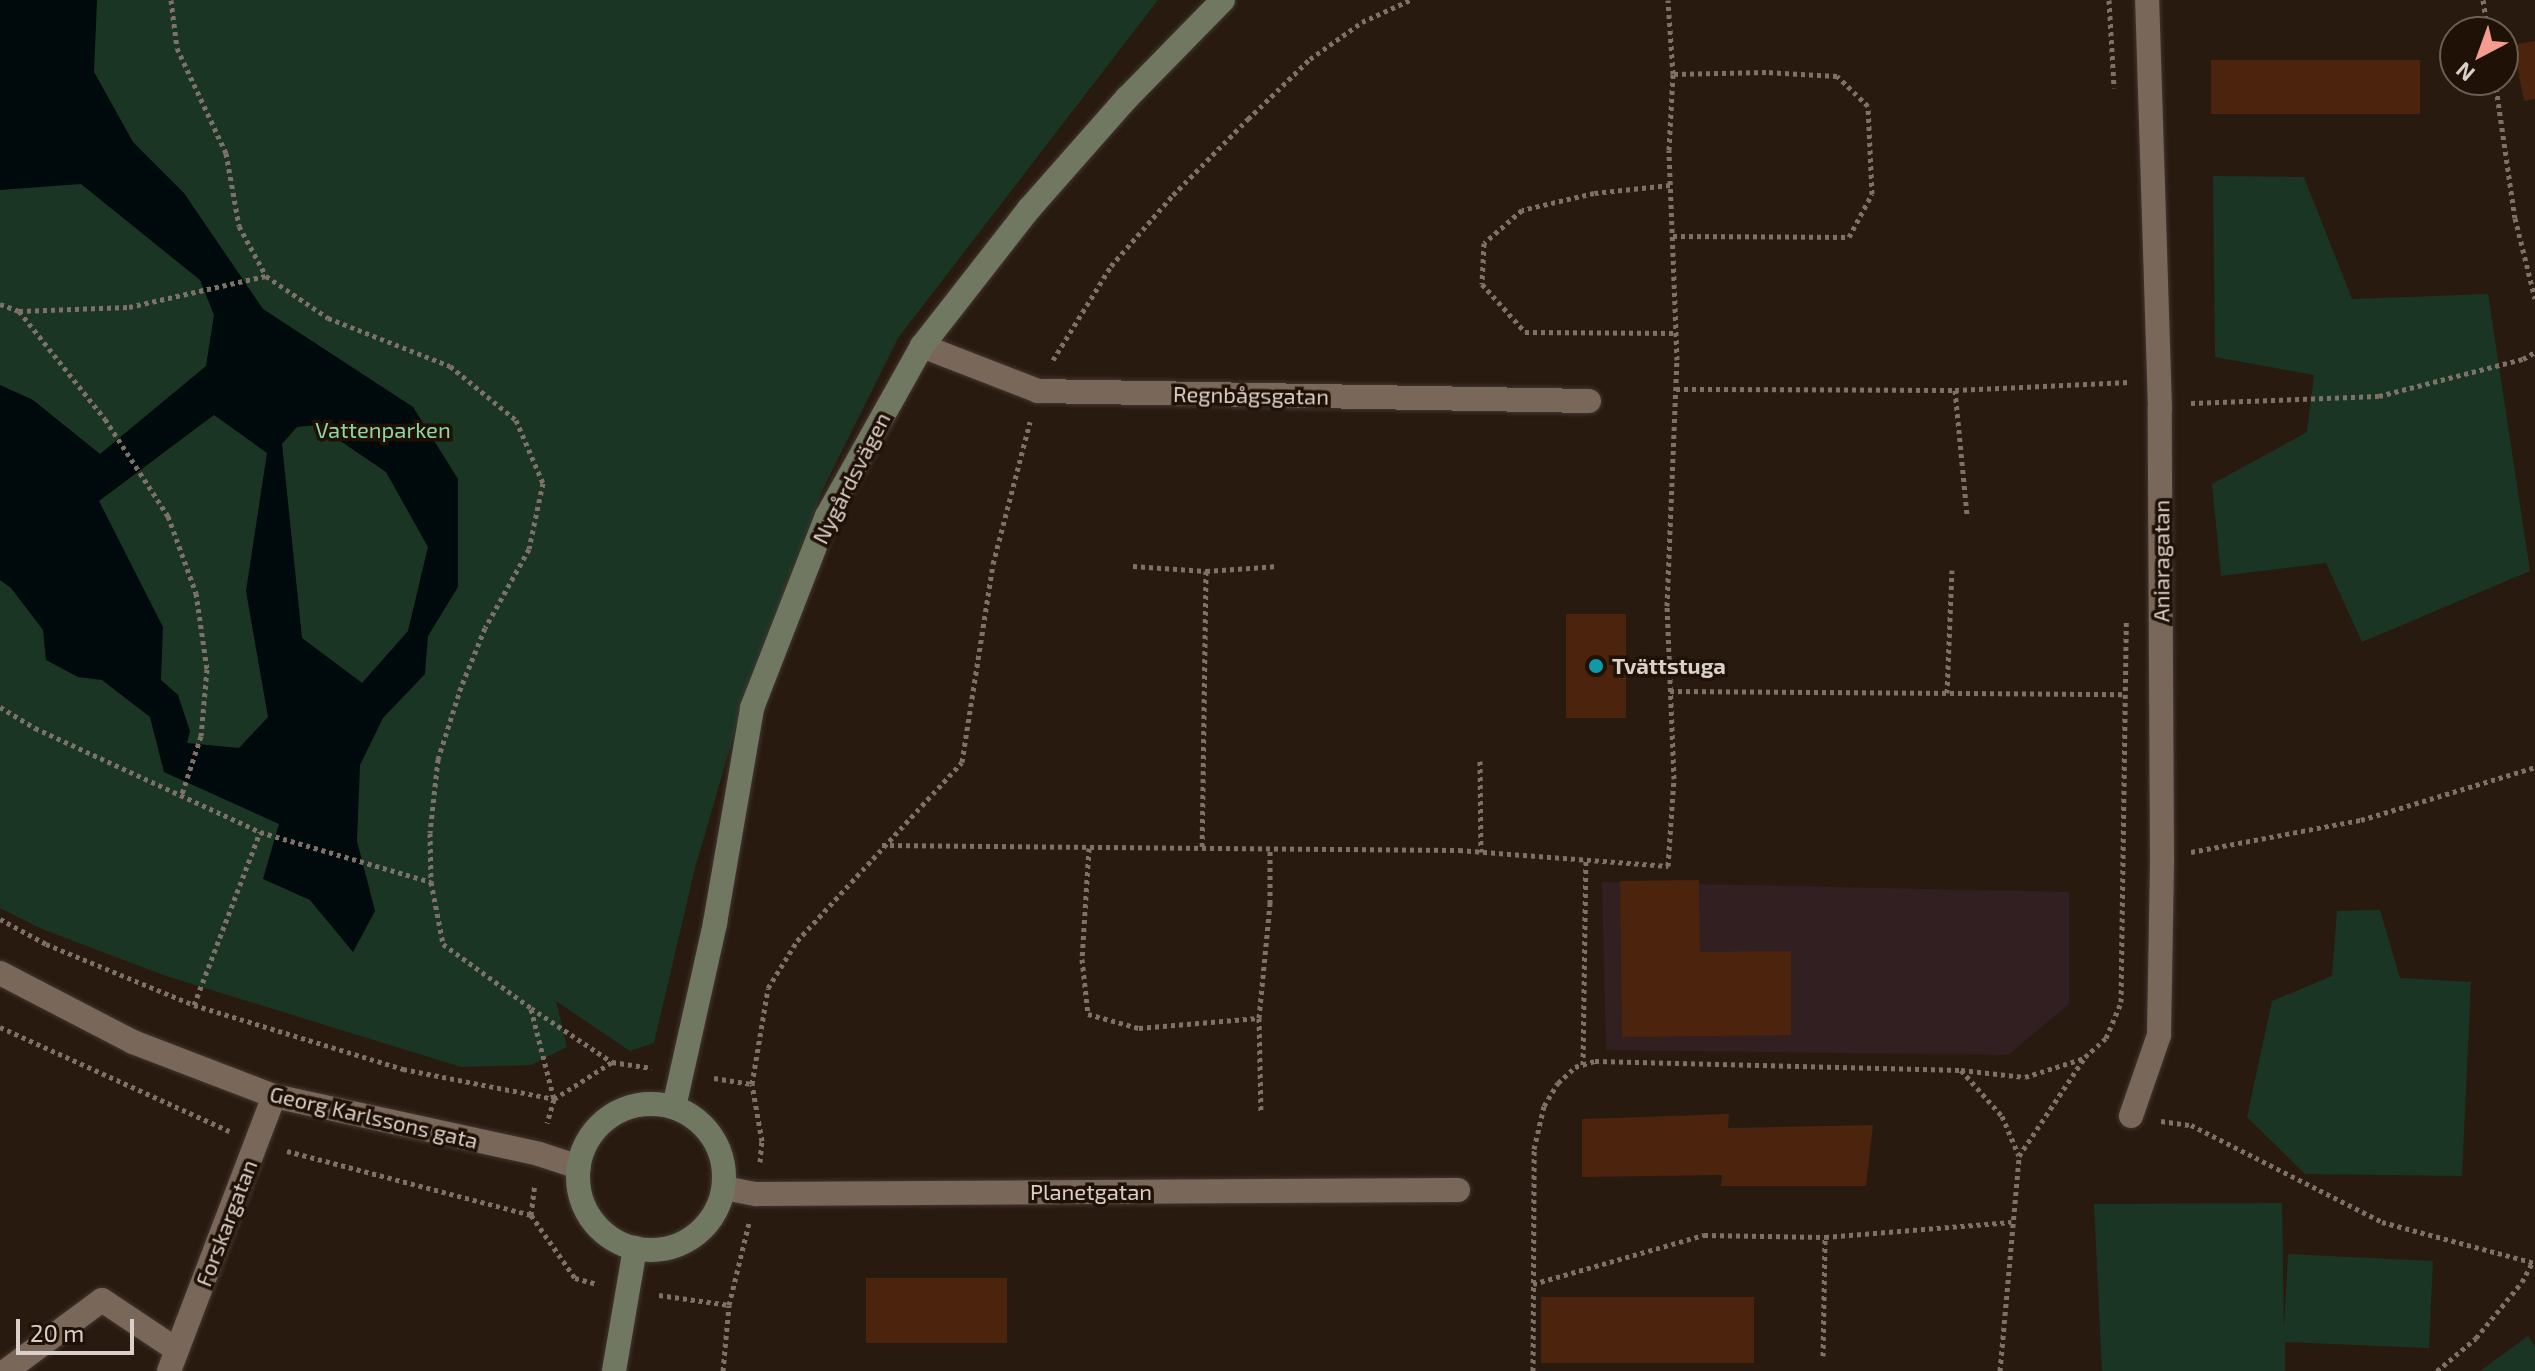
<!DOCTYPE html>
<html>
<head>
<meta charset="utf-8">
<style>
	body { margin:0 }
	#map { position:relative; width:2535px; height:1371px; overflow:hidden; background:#291a0f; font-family:"Exo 2",sans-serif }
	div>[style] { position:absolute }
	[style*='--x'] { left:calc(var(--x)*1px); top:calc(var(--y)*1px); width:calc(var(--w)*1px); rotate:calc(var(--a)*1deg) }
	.education>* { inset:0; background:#321f21 }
	.green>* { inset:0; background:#1a3524 }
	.water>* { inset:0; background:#00090b }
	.building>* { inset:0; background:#4c230d; transform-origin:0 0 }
	.path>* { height:5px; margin-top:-2.5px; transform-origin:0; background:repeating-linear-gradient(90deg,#7d7168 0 4px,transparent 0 8px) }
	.roads { filter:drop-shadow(0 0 2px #413630) drop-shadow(0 0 2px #413630) }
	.street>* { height:24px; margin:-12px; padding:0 12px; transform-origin:12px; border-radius:12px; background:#79675a }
	.secondary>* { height:24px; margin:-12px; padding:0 12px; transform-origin:12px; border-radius:12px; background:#717862 }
	.secondary>.ring { margin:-12px; padding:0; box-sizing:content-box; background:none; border:24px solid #717862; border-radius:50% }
	.dots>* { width:22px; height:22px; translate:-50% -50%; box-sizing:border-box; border:4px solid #1f1106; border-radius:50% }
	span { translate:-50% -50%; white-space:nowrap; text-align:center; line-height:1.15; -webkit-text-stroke:7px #1f1106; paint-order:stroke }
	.street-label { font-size:22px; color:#dad0c9 }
	.park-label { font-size:22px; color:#8dd6a6 }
	.poi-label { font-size:22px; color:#dad0c9; font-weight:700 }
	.left { translate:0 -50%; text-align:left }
	.north { position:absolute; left:2439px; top:16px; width:80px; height:80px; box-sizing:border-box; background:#1f1106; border:2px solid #6a5d54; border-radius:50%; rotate:221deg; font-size:22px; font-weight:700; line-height:32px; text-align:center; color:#dad0c9 }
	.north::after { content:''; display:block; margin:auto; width:28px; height:36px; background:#f59c91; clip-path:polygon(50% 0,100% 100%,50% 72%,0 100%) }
	.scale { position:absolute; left:16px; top:1319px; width:118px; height:36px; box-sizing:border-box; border:4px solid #dad0c9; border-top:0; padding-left:10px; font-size:24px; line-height:28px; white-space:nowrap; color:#dad0c9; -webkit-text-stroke:6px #1f1106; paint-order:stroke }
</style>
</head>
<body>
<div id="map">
	<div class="education">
		<div style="clip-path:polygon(1602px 882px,2069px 892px,2069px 1004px,2008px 1055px,1606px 1050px)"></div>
	</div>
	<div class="green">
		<div style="clip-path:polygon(0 0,1158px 0,898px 338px,823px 489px,747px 690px,695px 868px,654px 1043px,630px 1051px,556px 1001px,567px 1047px,531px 1065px,461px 1067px,163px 975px,42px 929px,0 908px)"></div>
		<div style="clip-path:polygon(2213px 176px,2304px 177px,2352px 299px,2488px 294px,2530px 571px,2362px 642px,2326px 563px,2221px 576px,2212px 484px,2307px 432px,2314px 375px,2215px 357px)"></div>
		<div style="clip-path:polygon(2380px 910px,2400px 978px,2471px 982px,2462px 1176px,2305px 1174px,2247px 1117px,2272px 1001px,2332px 976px,2337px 911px)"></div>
		<div style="clip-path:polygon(2282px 1203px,2284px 1328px,2288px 1254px,2433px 1261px,2429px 1348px,2285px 1342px,2285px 1371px,2102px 1371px,2094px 1204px)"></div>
		<div style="clip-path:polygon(2528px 1336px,2535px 1347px,2535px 1371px,2480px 1371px)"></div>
	</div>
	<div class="water">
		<div style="clip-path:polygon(evenodd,0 0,97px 0,94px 72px,133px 142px,184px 193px,263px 309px,413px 407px,458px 479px,458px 587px,428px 636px,425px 674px,383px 718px,360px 765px,357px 841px,375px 911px,353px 952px,310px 900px,263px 879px,279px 824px,164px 772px,150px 717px,102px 680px,78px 677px,46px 660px,43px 630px,11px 588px,0 580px,0 385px,33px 400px,100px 454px,206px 366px,214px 315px,200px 280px,81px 184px,0 190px,0 0,214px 415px,267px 453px,246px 591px,268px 717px,239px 748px,187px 743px,190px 731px,178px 695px,161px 680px,163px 627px,99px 501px,214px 415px,0 0,317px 425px,386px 472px,428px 547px,408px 631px,362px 683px,302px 638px,282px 444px,297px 427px,317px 425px)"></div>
	</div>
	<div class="building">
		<div style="clip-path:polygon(2535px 41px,2535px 99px,2524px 101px,2513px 45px)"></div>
		<div style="left:2420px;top:60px;width:54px;height:209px;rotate:90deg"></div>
		<div style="left:1566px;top:614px;width:60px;height:104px"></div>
		<div style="clip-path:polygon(1699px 880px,1700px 952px,1791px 951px,1791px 1035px,1622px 1037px,1620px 881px)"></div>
		<div style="clip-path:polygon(1729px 1114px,1728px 1128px,1873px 1125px,1866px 1186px,1721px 1186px,1722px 1175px,1582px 1177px,1582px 1119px)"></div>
		<div style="left:866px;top:1278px;width:141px;height:65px"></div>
		<div style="left:1754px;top:1297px;width:66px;height:213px;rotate:90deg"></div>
	</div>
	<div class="path">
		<div style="--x:171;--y:0;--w:48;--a:82.9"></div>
		<div style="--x:177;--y:48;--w:116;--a:65"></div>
		<div style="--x:226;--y:153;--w:74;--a:79.9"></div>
		<div style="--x:239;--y:226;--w:57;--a:61.6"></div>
		<div style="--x:266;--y:276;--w:75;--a:34.1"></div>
		<div style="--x:328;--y:318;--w:131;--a:21.5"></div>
		<div style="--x:450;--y:366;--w:85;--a:39.3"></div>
		<div style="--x:516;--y:420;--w:69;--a:66.8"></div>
		<div style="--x:543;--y:483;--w:67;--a:102"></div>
		<div style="--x:529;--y:549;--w:90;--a:119.1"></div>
		<div style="--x:485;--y:628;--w:64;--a:112.1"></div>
		<div style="--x:461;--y:687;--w:76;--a:107.7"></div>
		<div style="--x:438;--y:759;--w:74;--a:96.2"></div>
		<div style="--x:430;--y:833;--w:49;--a:88.8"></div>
		<div style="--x:431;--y:882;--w:63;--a:79"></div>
		<div style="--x:443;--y:944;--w:109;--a:36"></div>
		<div style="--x:531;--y:1008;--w:97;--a:33.7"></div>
		<div style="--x:2109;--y:0;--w:88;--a:86.7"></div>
		<div style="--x:2483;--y:0;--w:32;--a:81"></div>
		<div style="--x:2495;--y:80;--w:139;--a:81.8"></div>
		<div style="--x:2515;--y:218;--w:83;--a:76.1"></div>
		<div style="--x:1670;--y:185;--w:76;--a:174"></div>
		<div style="--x:1594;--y:193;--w:74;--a:166.7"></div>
		<div style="--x:1522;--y:210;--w:50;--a:139"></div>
		<div style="--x:1484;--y:243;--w:41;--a:92.8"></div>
		<div style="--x:1482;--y:284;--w:64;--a:48.1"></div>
		<div style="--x:1525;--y:332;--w:151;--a:0.4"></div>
		<div style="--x:1673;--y:236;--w:176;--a:0.3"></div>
		<div style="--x:1849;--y:237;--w:49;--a:-61.9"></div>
		<div style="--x:1872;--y:194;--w:88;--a:-92.6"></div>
		<div style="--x:1868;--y:106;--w:43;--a:-135.9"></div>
		<div style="--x:1837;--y:76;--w:71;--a:-176.8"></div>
		<div style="--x:1766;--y:72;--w:93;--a:178.8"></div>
		<div style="--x:0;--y:304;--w:20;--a:20"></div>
		<div style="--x:19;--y:311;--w:110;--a:-2.1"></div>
		<div style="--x:129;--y:307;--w:140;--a:-12.8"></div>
		<div style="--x:19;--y:311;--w:138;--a:51.5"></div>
		<div style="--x:105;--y:419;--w:116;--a:57"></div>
		<div style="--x:168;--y:516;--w:82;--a:70"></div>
		<div style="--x:196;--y:593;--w:77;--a:81.8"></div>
		<div style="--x:207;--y:669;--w:67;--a:95.1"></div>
		<div style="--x:201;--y:736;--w:64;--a:108.2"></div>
		<div style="--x:1053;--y:360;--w:110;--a:-58.3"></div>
		<div style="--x:1111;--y:266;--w:94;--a:-48.9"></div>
		<div style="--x:1173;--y:195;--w:107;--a:-45.4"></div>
		<div style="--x:1248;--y:119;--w:86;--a:-44.1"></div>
		<div style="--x:1310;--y:59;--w:64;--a:-35.4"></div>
		<div style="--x:1362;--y:22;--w:53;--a:-24.6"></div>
		<div style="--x:1676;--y:389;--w:279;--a:0.2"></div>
		<div style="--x:1955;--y:390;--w:175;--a:-2.6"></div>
		<div style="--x:1955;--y:390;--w:126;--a:84.5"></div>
		<div style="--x:2191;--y:403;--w:188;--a:-2.1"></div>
		<div style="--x:2379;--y:396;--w:149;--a:-14.4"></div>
		<div style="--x:2523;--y:359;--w:14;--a:-30"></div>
		<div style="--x:1133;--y:566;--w:73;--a:3.9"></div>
		<div style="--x:1206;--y:571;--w:278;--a:90.8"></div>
		<div style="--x:1206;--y:571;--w:71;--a:-4"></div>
		<div style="--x:1670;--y:691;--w:455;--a:0.4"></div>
		<div style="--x:1947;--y:693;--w:123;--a:-87.7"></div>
		<div style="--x:0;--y:707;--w:41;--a:31"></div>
		<div style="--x:35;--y:728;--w:248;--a:24.8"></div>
		<div style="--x:260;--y:832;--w:178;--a:16.3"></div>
		<div style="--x:1480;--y:761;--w:91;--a:89.4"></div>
		<div style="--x:882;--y:845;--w:577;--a:0.5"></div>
		<div style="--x:1459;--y:850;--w:210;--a:4.4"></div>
		<div style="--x:1668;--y:866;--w:87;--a:-86.1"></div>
		<div style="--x:1674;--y:779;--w:173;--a:-92.3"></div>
		<div style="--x:1667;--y:606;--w:246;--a:-87.7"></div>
		<div style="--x:1677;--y:360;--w:210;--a:-92.2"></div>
		<div style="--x:1669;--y:150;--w:76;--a:-87"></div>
		<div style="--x:1673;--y:74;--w:74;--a:-93.9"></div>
		<div style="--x:1089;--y:848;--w:111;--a:93.6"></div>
		<div style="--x:1082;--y:959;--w:55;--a:83.8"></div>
		<div style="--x:1088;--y:1014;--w:53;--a:15.4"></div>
		<div style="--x:1139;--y:1028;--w:120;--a:-4.8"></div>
		<div style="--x:1259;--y:1018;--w:95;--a:88.8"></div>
		<div style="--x:2191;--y:852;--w:173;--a:-10.7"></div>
		<div style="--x:2361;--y:820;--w:182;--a:-16.9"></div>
		<div style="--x:0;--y:919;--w:52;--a:28.5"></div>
		<div style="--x:46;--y:944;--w:160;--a:22.4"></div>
		<div style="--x:194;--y:1005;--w:219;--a:17"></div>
		<div style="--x:403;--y:1069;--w:154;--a:11.2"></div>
		<div style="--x:554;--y:1099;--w:69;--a:-32.5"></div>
		<div style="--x:612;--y:1062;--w:40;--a:8.5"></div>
		<div style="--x:194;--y:1005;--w:185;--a:-69.1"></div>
		<div style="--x:531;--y:1009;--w:93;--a:75.7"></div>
		<div style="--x:554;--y:1099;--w:25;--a:106"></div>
		<div style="--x:1259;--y:1018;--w:116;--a:-84.5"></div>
		<div style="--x:1270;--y:903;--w:54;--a:-90"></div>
		<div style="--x:0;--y:1027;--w:252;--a:24.4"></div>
		<div style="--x:1583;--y:1065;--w:205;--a:-89.2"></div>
		<div style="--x:1961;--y:1070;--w:62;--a:48.3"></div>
		<div style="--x:2002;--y:1116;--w:43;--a:67"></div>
		<div style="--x:714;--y:1078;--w:38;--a:9"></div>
		<div style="--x:2161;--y:1121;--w:30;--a:8"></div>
		<div style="--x:2191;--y:1125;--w:214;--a:26.9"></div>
		<div style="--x:2382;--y:1222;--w:158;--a:15"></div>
		<div style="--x:287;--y:1151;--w:252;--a:14.7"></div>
		<div style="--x:531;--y:1215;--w:77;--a:55.1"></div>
		<div style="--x:575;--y:1278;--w:24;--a:15"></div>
		<div style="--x:760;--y:1162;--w:21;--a:-85"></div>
		<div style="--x:762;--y:1141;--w:58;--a:-100"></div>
		<div style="--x:752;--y:1084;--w:97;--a:-80.5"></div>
		<div style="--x:768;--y:988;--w:55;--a:-58.3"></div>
		<div style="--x:797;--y:941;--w:243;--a:-47.3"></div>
		<div style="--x:962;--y:762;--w:200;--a:-81.1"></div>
		<div style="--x:993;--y:564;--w:147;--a:-75.4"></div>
		<div style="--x:531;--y:1215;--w:31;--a:-83"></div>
		<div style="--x:1533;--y:1284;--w:178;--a:-16"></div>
		<div style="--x:1704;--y:1235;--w:121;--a:0.9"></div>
		<div style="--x:1825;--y:1237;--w:187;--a:-4.6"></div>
		<div style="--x:659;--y:1295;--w:71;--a:8.1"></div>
		<div style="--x:1823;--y:1356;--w:119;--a:-89"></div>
		<div style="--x:723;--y:1371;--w:66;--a:-84.8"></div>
		<div style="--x:729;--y:1305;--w:84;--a:-76.3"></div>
		<div style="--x:1533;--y:1371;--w:222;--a:-89.7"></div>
		<div style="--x:1534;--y:1149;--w:44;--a:-76.9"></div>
		<div style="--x:1544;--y:1106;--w:27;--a:-59"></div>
		<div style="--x:1558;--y:1083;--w:23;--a:-43"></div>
		<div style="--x:1575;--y:1067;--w:21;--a:-17"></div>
		<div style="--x:1595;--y:1061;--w:366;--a:1.4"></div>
		<div style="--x:1961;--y:1070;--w:64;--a:6.2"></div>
		<div style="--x:2025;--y:1077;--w:63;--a:-17.6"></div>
		<div style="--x:2000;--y:1371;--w:216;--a:-84.9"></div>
		<div style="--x:2019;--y:1156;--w:119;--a:-56.3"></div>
		<div style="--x:2085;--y:1057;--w:28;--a:-42"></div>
		<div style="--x:2106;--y:1038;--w:39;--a:-67"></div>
		<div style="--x:2121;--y:1002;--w:380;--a:-89.2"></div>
		<div style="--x:2437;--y:1371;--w:51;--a:-40.2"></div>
		<div style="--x:2476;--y:1338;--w:72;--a:-50.6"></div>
		<div style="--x:2522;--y:1282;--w:21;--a:-62"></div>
	</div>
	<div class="roads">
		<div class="street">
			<div style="--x:922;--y:346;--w:124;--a:21.2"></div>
			<div style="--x:1038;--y:391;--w:551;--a:1.04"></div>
			<div style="--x:0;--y:973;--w:150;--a:27.4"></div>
			<div style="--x:133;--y:1042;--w:151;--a:21"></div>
			<div style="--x:274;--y:1096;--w:271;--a:12.3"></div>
			<div style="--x:539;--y:1154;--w:42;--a:18"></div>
			<div style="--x:2131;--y:1116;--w:86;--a:-70.9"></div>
			<div style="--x:2159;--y:1035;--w:178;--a:-89"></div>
			<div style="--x:2162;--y:857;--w:448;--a:-90.3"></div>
			<div style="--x:2160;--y:409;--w:409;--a:-91.8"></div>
			<div style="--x:724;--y:1188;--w:33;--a:11"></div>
			<div style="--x:756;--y:1194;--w:702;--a:-0.33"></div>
			<div style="--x:6;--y:1371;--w:119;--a:-36.5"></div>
			<div style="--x:102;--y:1300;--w:90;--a:33.7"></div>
			<div style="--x:169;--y:1371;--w:294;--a:-69.1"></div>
		</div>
		<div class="secondary">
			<div class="ring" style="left:578px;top:1104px;width:122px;height:122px"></div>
			<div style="--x:674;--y:1107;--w:189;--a:-77.4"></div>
			<div style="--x:715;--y:923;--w:218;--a:-80.2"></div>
			<div style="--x:752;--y:708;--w:206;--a:-68.7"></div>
			<div style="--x:827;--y:516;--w:195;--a:-60.8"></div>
			<div style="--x:922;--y:346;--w:174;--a:-52"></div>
			<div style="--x:1029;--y:209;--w:148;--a:-48.6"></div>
			<div style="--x:1127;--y:98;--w:137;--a:-45.6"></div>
			<div style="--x:614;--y:1371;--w:125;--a:-80.3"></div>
		</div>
	</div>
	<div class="dots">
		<div style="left:1596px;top:666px;background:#0f9aa8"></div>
	</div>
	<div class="street-label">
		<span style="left:1251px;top:395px;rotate:1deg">Regnbågsgatan</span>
		<span style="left:851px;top:478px;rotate:-63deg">Nygårdsvägen</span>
		<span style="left:2161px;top:561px;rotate:-90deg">Aniaragatan</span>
		<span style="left:374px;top:1117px;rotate:13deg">Georg Karlssons gata</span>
		<span style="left:1091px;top:1192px">Planetgatan</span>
		<span style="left:226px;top:1223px;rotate:-69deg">Forskargatan</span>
	</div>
	<div class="park-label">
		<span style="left:383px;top:430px">Vattenparken</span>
	</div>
	<div class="poi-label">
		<span class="left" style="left:1612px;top:666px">Tvättstuga</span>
	</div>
	<div class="north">N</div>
	<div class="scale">20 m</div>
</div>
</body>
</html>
